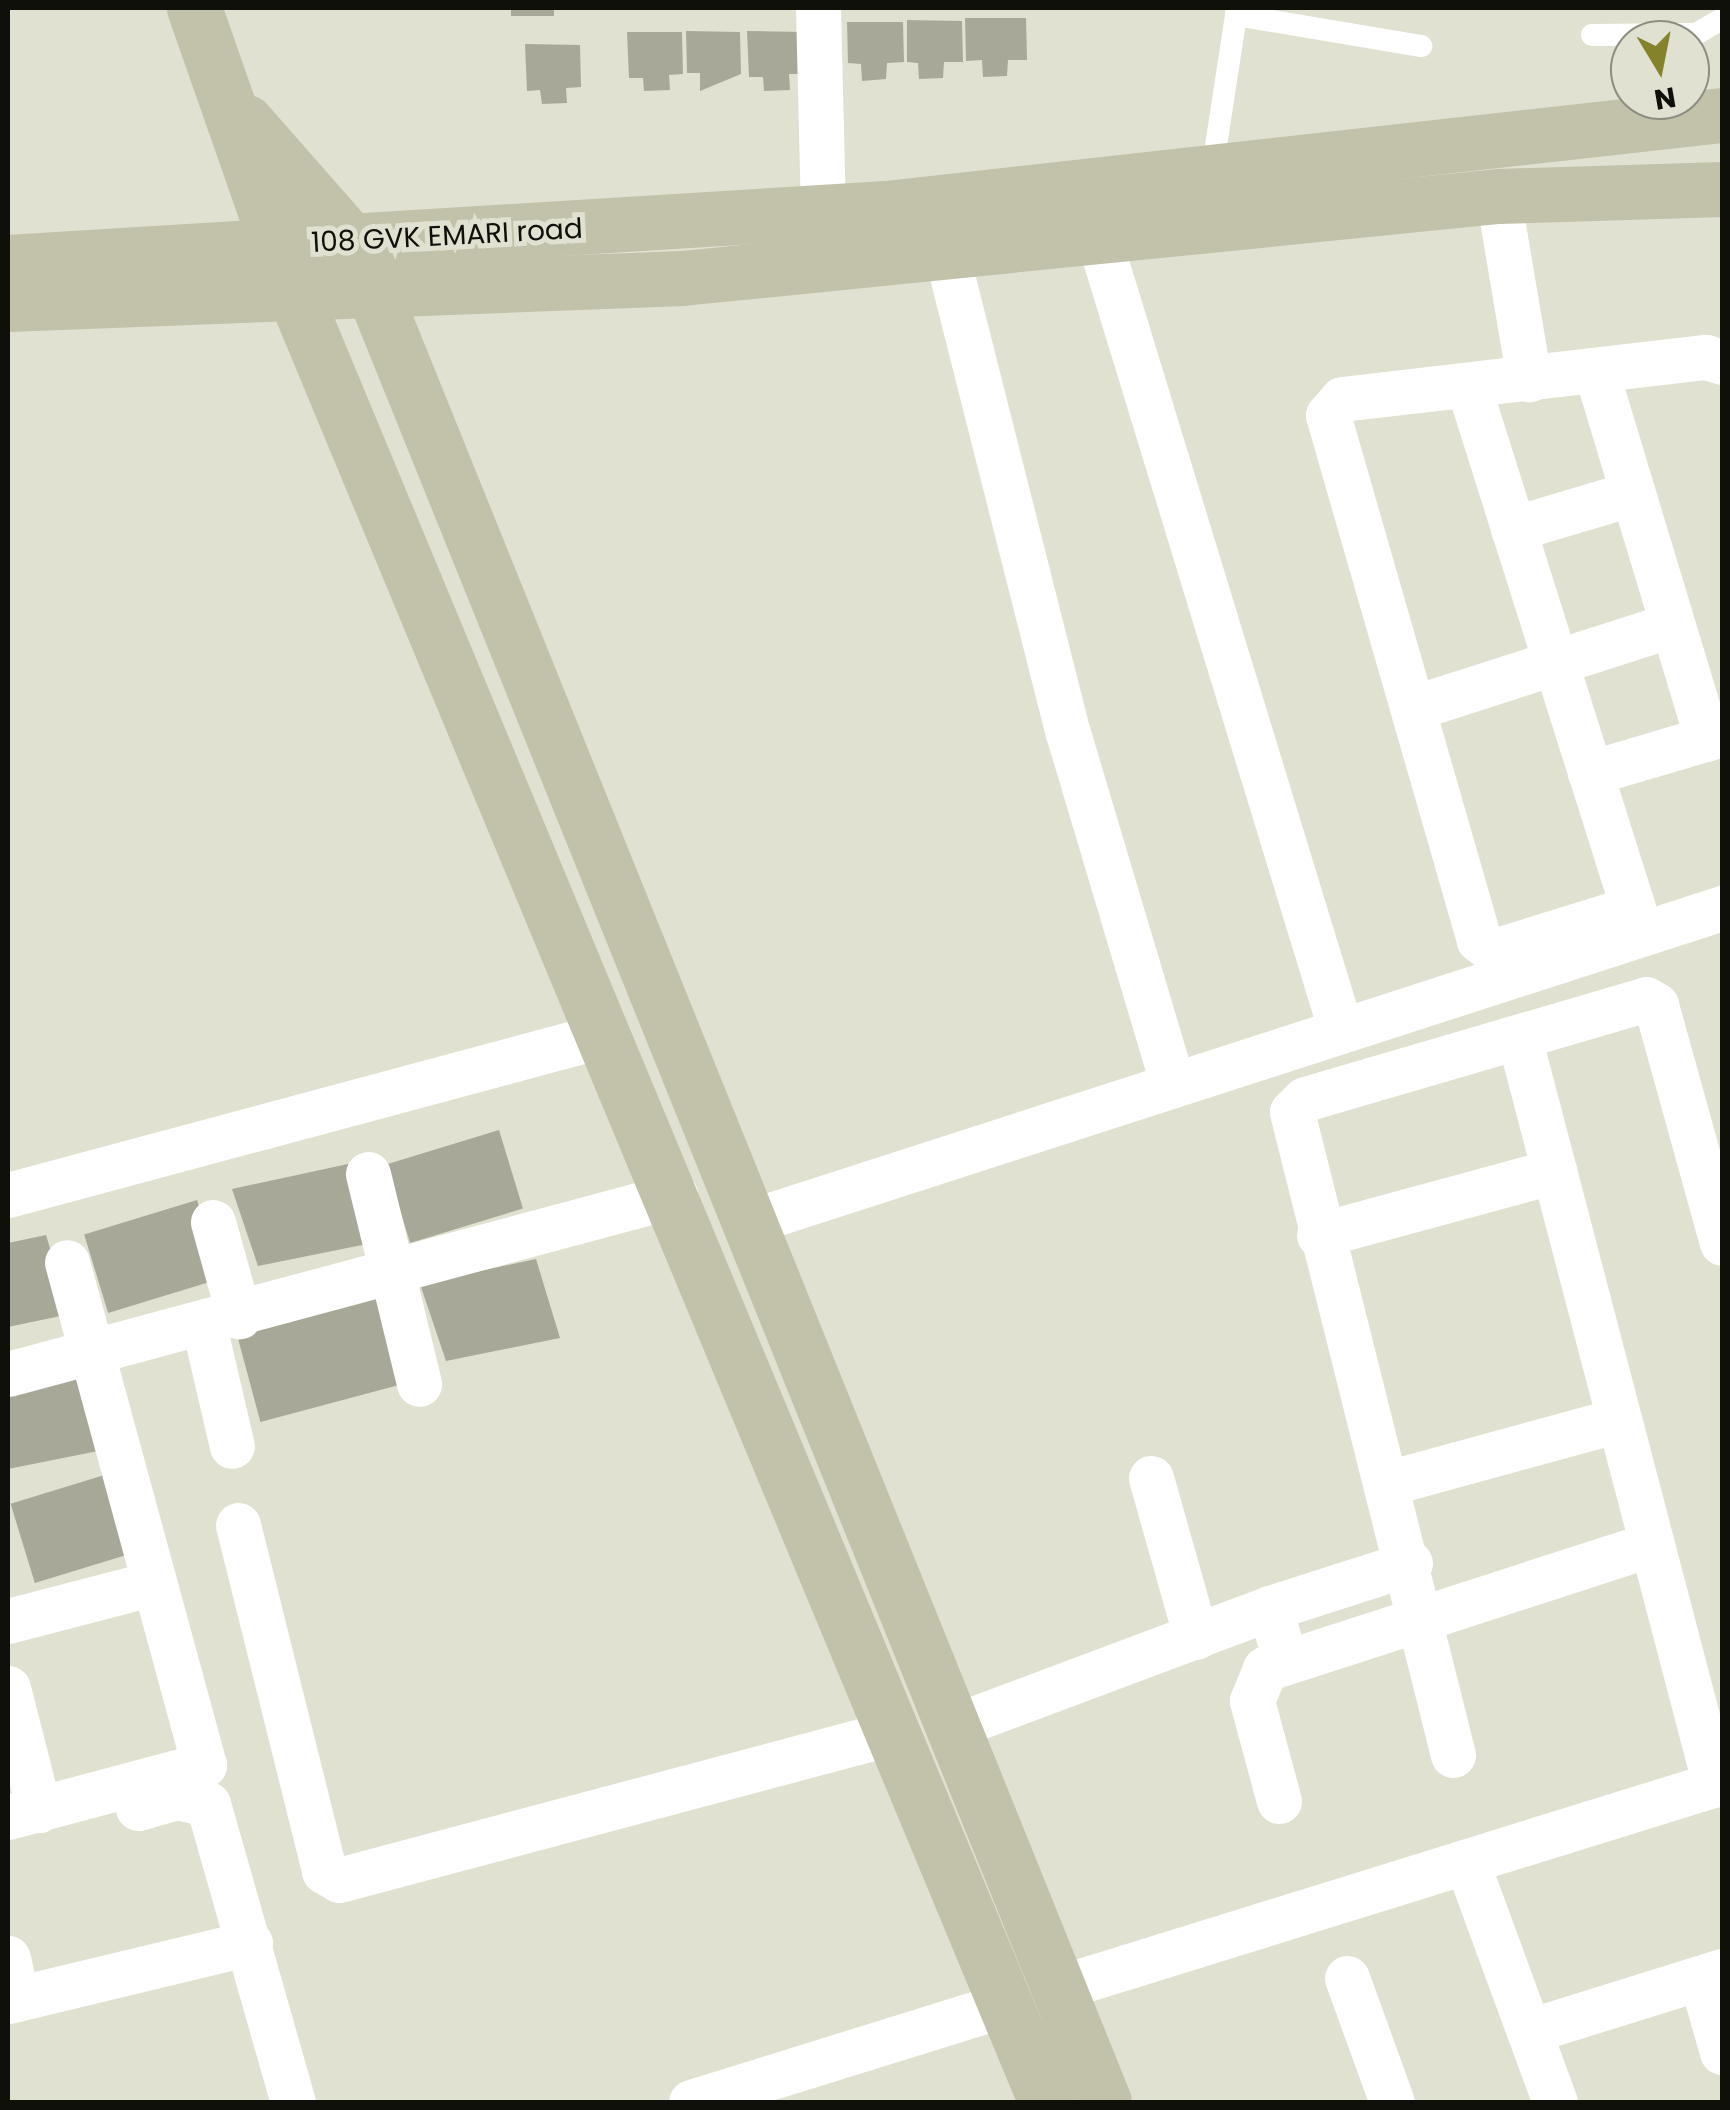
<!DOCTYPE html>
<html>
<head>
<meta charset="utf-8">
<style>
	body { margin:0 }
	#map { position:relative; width:1730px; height:2110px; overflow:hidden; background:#e0e1d0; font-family:Poppins,sans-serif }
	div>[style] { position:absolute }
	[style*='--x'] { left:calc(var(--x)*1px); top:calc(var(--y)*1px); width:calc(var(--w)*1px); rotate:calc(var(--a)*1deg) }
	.building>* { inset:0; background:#a8a898; transform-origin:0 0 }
	.lane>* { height:22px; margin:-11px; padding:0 11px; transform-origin:11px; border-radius:11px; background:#fff }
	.street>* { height:45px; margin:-22.5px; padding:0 22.5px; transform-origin:22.5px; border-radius:22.5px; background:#fff }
	.secondary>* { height:55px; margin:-27.5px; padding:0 27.5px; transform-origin:27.5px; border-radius:27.5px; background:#c2c2aa }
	span { translate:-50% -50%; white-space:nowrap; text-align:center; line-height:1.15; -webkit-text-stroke:10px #e0e1d0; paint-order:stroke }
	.street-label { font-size:28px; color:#10100b }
	.frame { position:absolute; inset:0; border:10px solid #10100b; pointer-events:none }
	.north { position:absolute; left:1610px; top:20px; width:100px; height:100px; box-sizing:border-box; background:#e0e1d0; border:2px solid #8d8d81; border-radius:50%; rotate:170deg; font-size:28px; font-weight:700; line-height:40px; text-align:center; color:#10100b }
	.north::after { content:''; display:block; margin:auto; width:35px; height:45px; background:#84822a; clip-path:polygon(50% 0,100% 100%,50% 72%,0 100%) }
</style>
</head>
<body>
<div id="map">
	<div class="building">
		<div style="left:511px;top:8px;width:43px;height:8px"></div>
		<div style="clip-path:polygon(965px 18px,1026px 18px,1027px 60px,1008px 60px,1007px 76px,983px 77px,982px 60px,966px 61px)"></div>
		<div style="clip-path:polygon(907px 20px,962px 21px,963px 62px,944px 62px,943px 78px,919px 79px,918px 63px,907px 62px)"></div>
		<div style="clip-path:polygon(847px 22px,903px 22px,904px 62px,887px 63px,886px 79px,862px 81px,861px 64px,848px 63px)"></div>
		<div style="clip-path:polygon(686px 31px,740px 32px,741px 74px,700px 91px,700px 73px,687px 73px)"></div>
		<div style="clip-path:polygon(747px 31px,802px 32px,803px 74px,789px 74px,790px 90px,764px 91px,763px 77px,749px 77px)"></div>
		<div style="clip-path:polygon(627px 32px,682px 32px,683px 74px,669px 75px,670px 90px,644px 91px,643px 78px,629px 78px)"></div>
		<div style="clip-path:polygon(525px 44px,580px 45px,581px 87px,566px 88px,567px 103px,542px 104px,540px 90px,527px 91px)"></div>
		<div style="left:499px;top:1130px;width:82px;height:118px;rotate:73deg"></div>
		<div style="clip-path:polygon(348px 1164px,372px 1243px,258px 1266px,232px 1189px)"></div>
		<div style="left:197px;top:1200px;width:82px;height:118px;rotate:73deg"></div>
		<div style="clip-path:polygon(46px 1235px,70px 1314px,8px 1327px,8px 1243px)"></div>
		<div style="clip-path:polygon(536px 1259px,560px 1338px,446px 1361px,420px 1284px)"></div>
		<div style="left:386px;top:1288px;width:97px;height:156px;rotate:75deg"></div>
		<div style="clip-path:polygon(84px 1370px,108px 1449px,8px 1469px,8px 1386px)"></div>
		<div style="left:111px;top:1473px;width:83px;height:105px;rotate:73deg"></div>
	</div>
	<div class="lane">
		<div style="--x:1236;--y:15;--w:188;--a:9.5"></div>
		<div style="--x:1592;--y:35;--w:104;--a:-0.6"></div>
		<div style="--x:1696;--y:34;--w:30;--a:-30"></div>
		<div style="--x:1212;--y:172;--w:166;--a:-81.3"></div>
	</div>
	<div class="street">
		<div style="--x:818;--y:8;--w:205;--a:88.6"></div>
		<div style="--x:1498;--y:196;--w:186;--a:80.4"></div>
		<div style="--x:1098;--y:236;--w:831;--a:73"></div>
		<div style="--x:946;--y:252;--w:496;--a:75.8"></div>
		<div style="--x:1068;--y:733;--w:367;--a:73.4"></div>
		<div style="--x:1596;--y:371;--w:384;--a:73.2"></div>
		<div style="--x:1468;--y:385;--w:548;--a:72.49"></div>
		<div style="--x:1633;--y:908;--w:145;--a:162.8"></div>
		<div style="--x:1494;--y:951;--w:19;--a:-144"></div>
		<div style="--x:1479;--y:940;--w:546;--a:-106.05"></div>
		<div style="--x:1328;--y:415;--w:21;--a:-49"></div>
		<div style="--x:1342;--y:399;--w:366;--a:-6.6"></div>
		<div style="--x:1706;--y:357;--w:17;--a:17"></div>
		<div style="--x:1513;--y:529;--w:125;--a:-16.7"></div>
		<div style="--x:1416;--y:707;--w:269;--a:-17.8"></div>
		<div style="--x:1590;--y:773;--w:138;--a:-16.5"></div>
		<div style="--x:1519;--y:1037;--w:773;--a:75.32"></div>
		<div style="--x:368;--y:1174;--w:216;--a:76.3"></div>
		<div style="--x:8;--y:1195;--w:617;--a:-15.03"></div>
		<div style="--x:213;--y:1222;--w:98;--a:74.5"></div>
		<div style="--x:746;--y:1223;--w:1026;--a:-17.89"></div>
		<div style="--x:1319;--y:1235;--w:244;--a:-15.2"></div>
		<div style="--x:204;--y:1326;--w:123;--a:76.9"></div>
		<div style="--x:8;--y:1374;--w:691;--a:-15.02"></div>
		<div style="--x:1151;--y:1478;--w:165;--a:74.2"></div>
		<div style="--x:1388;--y:1483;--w:239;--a:-15.3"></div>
		<div style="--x:238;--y:1525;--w:357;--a:76"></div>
		<div style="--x:324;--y:1871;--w:17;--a:31"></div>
		<div style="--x:339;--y:1880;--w:575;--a:-14.91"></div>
		<div style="--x:1270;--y:1608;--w:147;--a:-17.8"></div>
		<div style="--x:8;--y:1621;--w:151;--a:-14.6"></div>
		<div style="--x:8;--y:1688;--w:126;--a:75.7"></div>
		<div style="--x:952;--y:1727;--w:340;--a:-20.5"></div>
		<div style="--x:1270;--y:1608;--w:54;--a:73.9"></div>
		<div style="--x:1453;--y:1755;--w:663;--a:-104.06"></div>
		<div style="--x:1292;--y:1112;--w:18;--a:-45"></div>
		<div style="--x:1305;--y:1099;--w:355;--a:-16.3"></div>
		<div style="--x:1646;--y:999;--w:12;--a:31"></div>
		<div style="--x:1656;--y:1005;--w:247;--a:74.5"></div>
		<div style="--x:1279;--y:1801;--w:104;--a:-105.1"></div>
		<div style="--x:1252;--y:1701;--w:35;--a:-68"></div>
		<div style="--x:1265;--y:1669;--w:406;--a:-17.9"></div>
		<div style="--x:138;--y:1808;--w:41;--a:-15.8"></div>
		<div style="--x:177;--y:1797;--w:32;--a:13"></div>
		<div style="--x:208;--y:1804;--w:310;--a:74.1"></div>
		<div style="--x:8;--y:1817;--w:203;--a:-14.9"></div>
		<div style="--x:204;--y:1765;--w:521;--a:-105.24"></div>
		<div style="--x:1467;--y:1863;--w:255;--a:69.8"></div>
		<div style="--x:8;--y:1958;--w:42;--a:77.6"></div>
		<div style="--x:1347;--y:1978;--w:132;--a:70.1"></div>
		<div style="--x:1701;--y:1978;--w:77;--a:74.2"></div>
		<div style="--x:8;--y:2001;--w:249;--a:-13.5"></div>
		<div style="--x:1529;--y:2031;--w:202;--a:-17.3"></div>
		<div style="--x:691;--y:2102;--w:1080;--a:-17.24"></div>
	</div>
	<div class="secondary">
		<div style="--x:194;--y:8;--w:302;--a:70.7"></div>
		<div style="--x:294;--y:293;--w:1959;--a:67.43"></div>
		<div style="--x:246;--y:122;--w:165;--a:48.7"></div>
		<div style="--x:355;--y:246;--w:2001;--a:68.02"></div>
		<div style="--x:8;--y:262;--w:880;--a:-3.52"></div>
		<div style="--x:886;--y:208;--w:841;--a:-6.35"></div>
		<div style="--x:8;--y:304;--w:675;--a:-2.21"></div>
		<div style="--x:682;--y:278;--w:820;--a:-5.74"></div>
		<div style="--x:1498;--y:196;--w:224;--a:-1.8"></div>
	</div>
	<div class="street-label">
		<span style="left:447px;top:236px;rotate:-3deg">108 GVK EMARI road</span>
	</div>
	<div class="frame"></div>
	<div class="north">N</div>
</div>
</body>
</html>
